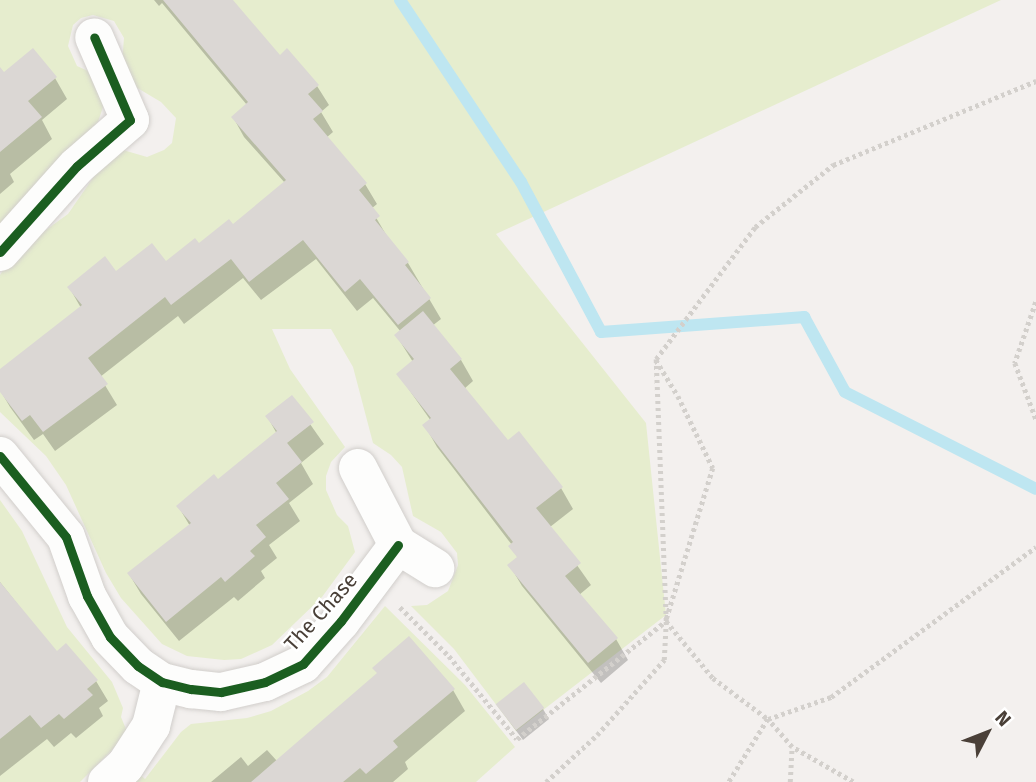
<!DOCTYPE html>
<html>
<head>
<meta charset="utf-8">
<style>
	body { margin:0 }
	#map { position:relative; width:1036px; height:782px; overflow:hidden; background:#f3f0ee; font-family:"Fira Sans",sans-serif }
	div>[style] { position:absolute }
	[style*='--x'] { left:calc(var(--x)*1px); top:calc(var(--y)*1px); width:calc(var(--w)*1px); rotate:calc(var(--a)*1deg) }
	.green>* { inset:0; background:#e6edce }
	.shadow>* { inset:0; background:#0003 }
	.stream>* { height:12px; margin:-6px; padding:0 6px; transform-origin:6px; border-radius:6px; background:#bee6f1 }
	.building>* { inset:0; background:#dbd7d4; transform-origin:0 0 }
	.path>* { height:4.5px; margin-top:-2.25px; transform-origin:0; background:repeating-linear-gradient(90deg,#d3d0cc 0 3.5px,transparent 0 7px) }
	.roads { filter:drop-shadow(0 0 2px #d1cecb) drop-shadow(0 0 2px #d1cecb) }
	.minor>* { height:38px; margin:-19px; padding:0 19px; transform-origin:19px; border-radius:19px; background:#fdfdfc }
	.cycleway>* { height:9px; margin:-4.5px; padding:0 4.5px; transform-origin:4.5px; border-radius:4.5px; background:#1b5e20 }
	span { translate:-50% -50%; white-space:nowrap; text-align:center; line-height:1.15; -webkit-text-stroke:5px #fff; paint-order:stroke }
	.street-label { font-size:21px; color:#4a4038 }
	.north { position:absolute; left:952px; top:698px; width:70px; height:70px; -webkit-text-stroke:5px #fff; paint-order:stroke; rotate:48deg; font-size:19px; font-weight:700; line-height:28px; text-align:center; color:#4a4038 }
	.north::after { content:''; display:block; margin:auto; width:24px; height:32px; background:#4a4038; clip-path:polygon(50% 0,100% 100%,50% 72%,0 100%) }
</style>
</head>
<body>
<div id="map">
	<div class="green">
		<div style="clip-path:polygon(0 0,1001px 0,496px 234px,646px 423px,666px 615px,516px 731px,454px 649px,411px 606px,427px 605px,448px 591px,458px 565px,457px 553px,441px 532px,413px 516px,402px 467px,391px 455px,373px 443px,353px 367px,331px 329px,272px 329px,290px 369px,345px 447px,331px 462px,326px 476px,326px 490px,337px 515px,348px 526px,355px 552px,322px 597px,272px 645px,241px 659px,224px 660px,187px 656px,162px 644px,121px 598px,106px 573px,66px 485px,46px 456px,0 412px,0 275px,14px 253px,68px 214px,106px 159px,123px 150px,147px 157px,164px 150px,172px 143px,176px 118px,161px 102px,129px 83px,122px 62px,124px 38px,114px 21px,93px 15px,81px 18px,73px 25px,68px 46px,77px 66px,88px 71px,104px 104px,98px 122px,0 228px)"></div>
		<div style="clip-path:polygon(0 500px,22px 531px,67px 627px,112px 682px,123px 708px,121px 717px,128px 734px,80px 782px,0 782px)"></div>
		<div style="clip-path:polygon(385px 606px,465px 685px,515px 747px,476px 782px,126px 782px,137px 772px,145px 779px,181px 732px,191px 724px,247px 718px,271px 711px,308px 691px,327px 677px)"></div>
	</div>
	<div class="shadow">
		<div style="clip-path:polygon(154px 0,230px 0,280px 57px,317px 86px,329px 105px,321px 112px,333px 132px,326px 138px,365px 184px,377px 204px,371px 209px,388px 238px,408px 263px,441px 319px,432px 326px,461px 360px,473px 381px,464px 389px,507px 442px,561px 488px,573px 509px,550px 527px,591px 585px,579px 595px,616px 639px,628px 660px,601px 683px,522px 586px,510px 566px,518px 559px,512px 545px,437px 447px,425px 426px,431px 421px,398px 374px,413px 362px,396px 335px,401px 332px,373px 298px,357px 311px,316px 259px,261px 300px,243px 278px,184px 324px,178px 316px,100px 377px,117px 405px,55px 451px,43px 434px,34px 440px,10px 407px,0 390px,0 372px,81px 308px,69px 287px,166px 263px,232px 226px,285px 183px,244px 137px,233px 117px,247px 105px,162px 3px,159px 6px)"></div>
		<div style="clip-path:polygon(0 77px,55px 78px,67px 99px,42px 120px,52px 139px,10px 174px,14px 182px,0 194px)"></div>
		<div style="clip-path:polygon(291px 397px,324px 444px,301px 463px,313px 484px,289px 503px,300px 521px,269px 545px,277px 558px,261px 571px,265px 578px,238px 601px,234px 597px,179px 641px,141px 594px,129px 574px,190px 526px,178px 506px,217px 481px,277px 434px,267px 416px)"></div>
		<div style="clip-path:polygon(0 582px,57px 654px,96px 681px,108px 701px,99px 708px,103px 716px,76px 738px,71px 733px,54px 747px,47px 739px,0 776px)"></div>
		<div style="clip-path:polygon(453px 690px,465px 711px,405px 762px,408px 769px,393px 782px,211px 782px,241px 757px,248px 766px,267px 750px,277px 761px)"></div>
		<div style="clip-path:polygon(497px 705px,543px 709px,549px 719px,523px 740px)"></div>
	</div>
	<div class="stream">
		<div style="--x:400;--y:0;--w:219;--a:56.4"></div>
		<div style="--x:521;--y:182;--w:170;--a:61.9"></div>
		<div style="--x:601;--y:332;--w:204;--a:-4.2"></div>
		<div style="--x:804;--y:317;--w:85;--a:61.3"></div>
		<div style="--x:845;--y:392;--w:214;--a:26.9"></div>
	</div>
	<div class="building">
		<div style="clip-path:polygon(163px 0,233px 0,280px 55px,287px 48px,319px 85px,308px 94px,323px 111px,313px 119px,367px 183px,359px 190px,380px 216px,375px 220px,409px 262px,405px 265px,431px 298px,398px 325px,360px 279px,345px 292px,303px 240px,249px 282px,231px 259px,171px 305px,165px 297px,88px 358px,108px 384px,43px 432px,30px 415px,22px 421px,0 392px,0 369px,82px 305px,67px 287px,105px 256px,116px 271px,152px 243px,166px 261px,195px 238px,199px 243px,229px 219px,233px 224px,286px 180px,231px 117px,248px 102px)"></div>
		<div style="clip-path:polygon(33px 48px,57px 77px,28px 101px,42px 117px,0 152px,0 67px,4px 72px)"></div>
		<div style="clip-path:polygon(423px 311px,462px 359px,450px 369px,508px 440px,519px 431px,563px 487px,536px 508px,581px 563px,565px 576px,618px 638px,588px 663px,507px 565px,517px 557px,508px 546px,513px 542px,422px 425px,431px 418px,396px 374px,414px 359px,394px 335px)"></div>
		<div style="clip-path:polygon(292px 395px,314px 422px,287px 443px,284px 439px,302px 462px,276px 483px,289px 499px,256px 525px,266px 537px,250px 551px,255px 556px,225px 582px,221px 577px,166px 622px,127px 573px,191px 523px,176px 506px,214px 474px,218px 479px,277px 431px,265px 416px)"></div>
		<div style="clip-path:polygon(0 582px,57px 651px,66px 643px,98px 680px,87px 689px,93px 695px,64px 719px,59px 714px,41px 728px,30px 715px,0 739px)"></div>
		<div style="clip-path:polygon(409px 636px,455px 689px,393px 741px,398px 747px,366px 774px,360px 768px,343px 782px,251px 782px,377px 673px,372px 668px)"></div>
		<div style="left:524px;top:682px;width:33px;height:36px;rotate:52deg"></div>
	</div>
	<div class="path">
		<div style="--x:1036;--y:302;--w:65;--a:109"></div>
		<div style="--x:1015;--y:363;--w:60;--a:69.4"></div>
		<div style="--x:656;--y:360;--w:42;--a:58.6"></div>
		<div style="--x:678;--y:396;--w:80;--a:64.1"></div>
		<div style="--x:713;--y:468;--w:160;--a:107.1"></div>
		<div style="--x:666;--y:621;--w:74;--a:50.5"></div>
		<div style="--x:713;--y:678;--w:69;--a:36.7"></div>
		<div style="--x:768;--y:719;--w:74;--a:121.8"></div>
		<div style="--x:400;--y:607;--w:69;--a:45"></div>
		<div style="--x:449;--y:656;--w:107;--a:50.7"></div>
		<div style="--x:517;--y:739;--w:190;--a:-38.4"></div>
		<div style="--x:546;--y:782;--w:69;--a:-42.7"></div>
		<div style="--x:597;--y:735;--w:101;--a:-48.2"></div>
		<div style="--x:664;--y:660;--w:39;--a:-87"></div>
		<div style="--x:666;--y:621;--w:262;--a:-92.2"></div>
		<div style="--x:656;--y:359;--w:165;--a:-53.1"></div>
		<div style="--x:755;--y:227;--w:100;--a:-38.5"></div>
		<div style="--x:833;--y:165;--w:220;--a:-22.5"></div>
		<div style="--x:790;--y:782;--w:34;--a:-87"></div>
		<div style="--x:853;--y:782;--w:70;--a:-150.2"></div>
		<div style="--x:792;--y:747;--w:37;--a:-131"></div>
		<div style="--x:768;--y:719;--w:67;--a:-19.2"></div>
		<div style="--x:831;--y:697;--w:254;--a:-36.2"></div>
	</div>
	<div class="roads">
		<div class="minor">
			<div style="--x:0;--y:252;--w:115;--a:-48.2"></div>
			<div style="--x:77;--y:166;--w:70;--a:-41"></div>
			<div style="--x:130;--y:120;--w:90;--a:-113.4"></div>
			<div style="--x:0;--y:456;--w:104;--a:50.8"></div>
			<div style="--x:66;--y:537;--w:63;--a:70.4"></div>
			<div style="--x:87;--y:596;--w:47;--a:60.7"></div>
			<div style="--x:110;--y:637;--w:40;--a:46"></div>
			<div style="--x:138;--y:666;--w:29;--a:34"></div>
			<div style="--x:162;--y:682;--w:30;--a:14"></div>
			<div style="--x:191;--y:689;--w:30;--a:6"></div>
			<div style="--x:221;--y:692;--w:45;--a:-12.8"></div>
			<div style="--x:265;--y:682;--w:42;--a:-25.3"></div>
			<div style="--x:303;--y:664;--w:57;--a:-48.5"></div>
			<div style="--x:341;--y:621;--w:95;--a:-53.1"></div>
			<div style="--x:358;--y:468;--w:87;--a:62.5"></div>
			<div style="--x:398;--y:545;--w:44;--a:31.9"></div>
			<div style="--x:107;--y:782;--w:24;--a:-42"></div>
			<div style="--x:125;--y:766;--w:48;--a:-57"></div>
			<div style="--x:151;--y:726;--w:45;--a:-76"></div>
		</div>
	</div>
	<div class="cycleway">
		<div style="--x:0;--y:252;--w:115;--a:-48.2"></div>
		<div style="--x:77;--y:166;--w:70;--a:-41"></div>
		<div style="--x:130;--y:120;--w:90;--a:-113.4"></div>
		<div style="--x:0;--y:456;--w:104;--a:50.8"></div>
		<div style="--x:66;--y:537;--w:63;--a:70.4"></div>
		<div style="--x:87;--y:596;--w:47;--a:60.7"></div>
		<div style="--x:110;--y:637;--w:40;--a:46"></div>
		<div style="--x:138;--y:666;--w:29;--a:34"></div>
		<div style="--x:162;--y:682;--w:30;--a:14"></div>
		<div style="--x:191;--y:689;--w:30;--a:6"></div>
		<div style="--x:221;--y:692;--w:45;--a:-12.8"></div>
		<div style="--x:265;--y:682;--w:42;--a:-25.3"></div>
		<div style="--x:303;--y:664;--w:57;--a:-48.5"></div>
		<div style="--x:341;--y:621;--w:95;--a:-53.1"></div>
	</div>
	<div class="street-label">
		<span style="left:321px;top:612px;rotate:-48deg">The Chase</span>
	</div>
	<div class="north">N</div>
</div>
</body>
</html>
